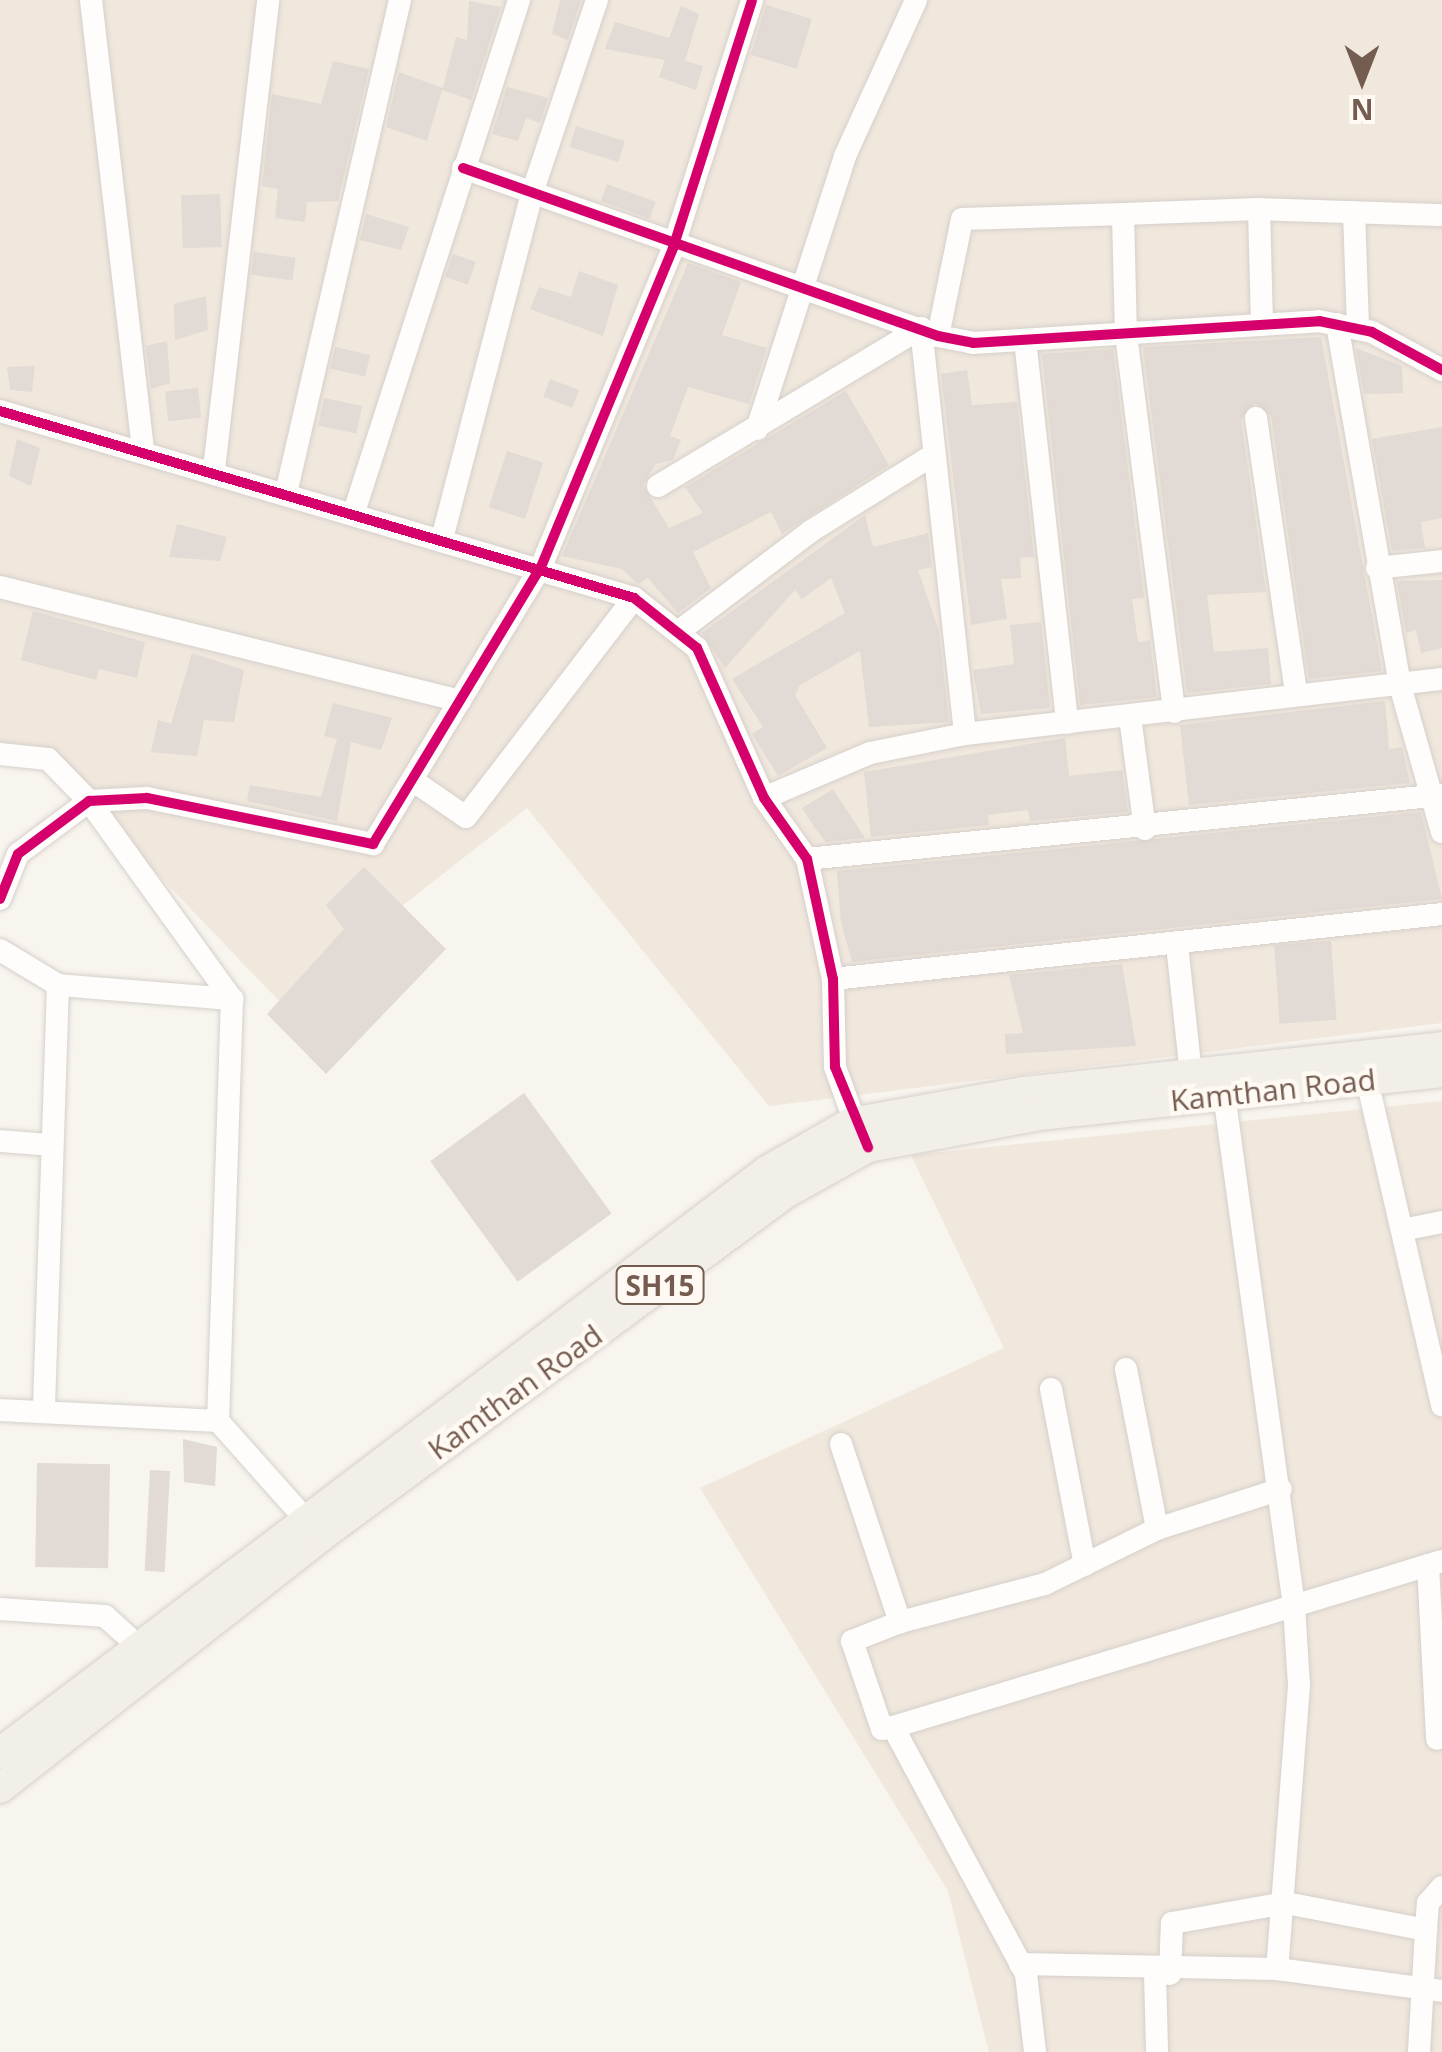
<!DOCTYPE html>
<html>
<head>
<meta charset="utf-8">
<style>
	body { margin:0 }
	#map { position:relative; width:1442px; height:2052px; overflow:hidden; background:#f8f4ee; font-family:"Open Sans",sans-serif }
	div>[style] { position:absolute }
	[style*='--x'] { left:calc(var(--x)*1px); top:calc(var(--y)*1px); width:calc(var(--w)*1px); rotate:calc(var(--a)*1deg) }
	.residential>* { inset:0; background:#f0e7dd }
	.building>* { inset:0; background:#e2dad4; transform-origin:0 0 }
	.roads { filter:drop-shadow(0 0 2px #d5d0ca) drop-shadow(0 0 2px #d5d0ca) }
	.minor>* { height:22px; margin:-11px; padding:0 11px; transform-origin:11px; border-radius:11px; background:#fefdfc }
	.major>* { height:30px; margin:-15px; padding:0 15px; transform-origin:15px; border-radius:15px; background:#f2eee8 }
	.cycleway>* { height:10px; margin:-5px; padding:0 5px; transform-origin:5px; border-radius:5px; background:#d6006c }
	span { translate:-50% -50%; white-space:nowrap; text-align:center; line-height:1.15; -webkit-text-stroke:9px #fef9f2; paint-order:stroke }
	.shield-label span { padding:2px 8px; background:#fef9f2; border:2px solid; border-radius:8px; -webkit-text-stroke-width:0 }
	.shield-label { font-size:28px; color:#755c50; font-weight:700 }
	.street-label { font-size:30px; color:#755c50 }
	.north { position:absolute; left:1312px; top:30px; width:100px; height:100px; -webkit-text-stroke:8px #fef9f2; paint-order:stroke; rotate:180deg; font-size:28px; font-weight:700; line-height:40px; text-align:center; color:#755c50 }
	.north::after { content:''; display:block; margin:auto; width:35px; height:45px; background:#755c50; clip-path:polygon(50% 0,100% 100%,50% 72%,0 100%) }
</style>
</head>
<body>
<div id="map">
	<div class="residential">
		<div style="clip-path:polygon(0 0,1442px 0,1442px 1023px,769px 1106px,527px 808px,280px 1002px,37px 748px,0 748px)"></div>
		<div style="clip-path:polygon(1442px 1101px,1442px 2052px,989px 2052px,948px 1891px,700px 1488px,1004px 1348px,911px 1155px)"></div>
	</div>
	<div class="building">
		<div style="clip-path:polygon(560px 0,581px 0,568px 40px,552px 34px)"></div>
		<div style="clip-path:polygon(469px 1px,501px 7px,471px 100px,442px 90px,427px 141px,386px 127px,399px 72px,443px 88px,456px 37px,467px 40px)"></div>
		<div style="left:766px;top:5px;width:48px;height:52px;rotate:17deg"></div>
		<div style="clip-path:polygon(681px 6px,699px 14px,685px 61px,703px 66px,696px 90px,659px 77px,665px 60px,605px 49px,615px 22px,669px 38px)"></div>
		<div style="clip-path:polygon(333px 61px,369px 69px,338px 201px,307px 202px,305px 222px,275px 218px,278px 189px,262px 186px,272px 94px,321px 104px)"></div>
		<div style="clip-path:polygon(507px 87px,548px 98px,540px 123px,526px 118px,518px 141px,492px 134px)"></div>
		<div style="left:576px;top:126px;width:51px;height:22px;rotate:17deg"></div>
		<div style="left:607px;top:184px;width:52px;height:18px;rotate:20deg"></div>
		<div style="left:220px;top:194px;width:53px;height:39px;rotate:88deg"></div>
		<div style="clip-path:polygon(366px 214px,409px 227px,401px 250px,360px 240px)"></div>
		<div style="left:254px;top:252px;width:42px;height:23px;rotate:8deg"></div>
		<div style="left:453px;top:254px;width:24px;height:24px;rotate:19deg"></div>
		<div style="clip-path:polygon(688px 263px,741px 282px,722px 335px,767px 348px,749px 404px,688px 387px,670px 436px,681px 440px,673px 460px,656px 464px,643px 485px,669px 528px,703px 513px,685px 487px,846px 391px,889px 465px,782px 534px,771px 512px,693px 552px,711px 588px,678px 613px,648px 578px,638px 584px,622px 569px,562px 556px)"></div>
		<div style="clip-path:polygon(579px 271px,618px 285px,603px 336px,530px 309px,539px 287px,571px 297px)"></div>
		<div style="clip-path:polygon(206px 296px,208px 330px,175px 340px,174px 304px)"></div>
		<div style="clip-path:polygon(1321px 337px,1382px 671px,1309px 679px,1271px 416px,1255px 403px,1241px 420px,1266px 592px,1207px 595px,1214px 652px,1268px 648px,1271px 684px,1187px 693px,1143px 347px)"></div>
		<div style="clip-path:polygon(167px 341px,170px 383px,151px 389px,146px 346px)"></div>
		<div style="left:335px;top:347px;width:36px;height:22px;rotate:13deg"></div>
		<div style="clip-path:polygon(1356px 348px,1402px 366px,1403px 393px,1364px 394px)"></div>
		<div style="clip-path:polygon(1113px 349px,1144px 598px,1132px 599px,1138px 642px,1150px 640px,1157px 697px,1080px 705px,1042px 354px)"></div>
		<div style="clip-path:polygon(35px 366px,32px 392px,10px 390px,7px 367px)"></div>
		<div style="clip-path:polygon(967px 370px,972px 405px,1017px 402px,1034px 557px,1020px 558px,1021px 578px,1001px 579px,1007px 619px,971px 625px,941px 374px)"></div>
		<div style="left:550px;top:379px;width:31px;height:19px;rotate:21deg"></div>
		<div style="left:198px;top:388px;width:30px;height:33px;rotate:84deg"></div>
		<div style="left:324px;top:398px;width:39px;height:28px;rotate:12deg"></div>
		<div style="clip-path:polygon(1442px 427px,1442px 518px,1421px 522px,1425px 548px,1392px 551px,1372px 439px)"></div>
		<div style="clip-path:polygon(17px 439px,40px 448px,31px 486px,9px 476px)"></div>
		<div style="left:507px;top:451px;width:38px;height:59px;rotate:18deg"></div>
		<div style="clip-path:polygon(865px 515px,873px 547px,928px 533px,932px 567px,918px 570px,939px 631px,949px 722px,869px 727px,860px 651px,800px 685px,795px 695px,827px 748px,778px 776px,752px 734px,763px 727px,732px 679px,845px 613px,831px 578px,802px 599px,795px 590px,725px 668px,702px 633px)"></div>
		<div style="clip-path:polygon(177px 524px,227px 537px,220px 561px,169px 557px)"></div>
		<div style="clip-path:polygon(1442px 580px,1442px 648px,1421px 653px,1416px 630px,1406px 633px,1397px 581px)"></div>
		<div style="clip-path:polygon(33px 611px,145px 642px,137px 678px,99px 669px,96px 680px,21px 660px)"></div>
		<div style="clip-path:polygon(1041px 622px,1050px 708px,981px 714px,973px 670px,1014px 664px,1010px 625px)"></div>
		<div style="clip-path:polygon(192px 653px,244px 670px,234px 722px,204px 720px,197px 756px,151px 752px,158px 720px,171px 724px)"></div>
		<div style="clip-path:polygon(1385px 701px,1389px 749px,1402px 747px,1410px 783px,1189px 805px,1180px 725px)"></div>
		<div style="clip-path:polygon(333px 703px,392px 718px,381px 750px,351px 742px,337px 821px,247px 801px,250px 785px,321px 797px,337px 739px,324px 736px)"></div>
		<div style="clip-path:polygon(1065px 738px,1069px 776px,1122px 770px,1128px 812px,1030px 821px,1028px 810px,988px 815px,989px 825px,871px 837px,864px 772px)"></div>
		<div style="clip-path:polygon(833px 789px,865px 838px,826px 842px,815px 828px,802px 808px)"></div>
		<div style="clip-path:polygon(1421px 812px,1442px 899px,852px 962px,841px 922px,837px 871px)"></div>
		<div style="clip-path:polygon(364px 867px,446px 949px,326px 1074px,267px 1014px,344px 929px,326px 905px)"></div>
		<div style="left:1331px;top:941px;width:79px;height:57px;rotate:86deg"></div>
		<div style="clip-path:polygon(1122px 964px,1136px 1046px,1006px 1054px,1005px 1034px,1023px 1033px,1009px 975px)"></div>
		<div style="left:524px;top:1093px;width:149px;height:116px;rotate:54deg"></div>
		<div style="clip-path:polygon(183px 1439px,217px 1447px,215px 1486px,184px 1482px)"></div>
		<div style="left:37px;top:1463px;width:73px;height:104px;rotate:1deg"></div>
		<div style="left:150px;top:1470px;width:20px;height:101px;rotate:3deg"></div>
	</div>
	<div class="roads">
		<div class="minor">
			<div style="--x:91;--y:0;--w:455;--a:83.4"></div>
			<div style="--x:463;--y:168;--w:504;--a:19.48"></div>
			<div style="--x:938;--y:336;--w:36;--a:11"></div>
			<div style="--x:973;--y:343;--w:347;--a:-3.6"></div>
			<div style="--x:1319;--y:321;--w:54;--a:11.7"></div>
			<div style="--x:1372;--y:332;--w:80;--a:28.5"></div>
			<div style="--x:1259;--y:209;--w:183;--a:1.9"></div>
			<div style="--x:1354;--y:212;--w:117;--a:88"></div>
			<div style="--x:1123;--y:214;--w:121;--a:88.6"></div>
			<div style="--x:1126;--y:335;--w:380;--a:82.7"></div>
			<div style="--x:1337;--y:324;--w:366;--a:80.1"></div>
			<div style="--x:1400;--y:685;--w:153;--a:74.1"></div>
			<div style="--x:921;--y:328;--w:408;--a:83.8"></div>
			<div style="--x:938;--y:336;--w:119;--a:-78.4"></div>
			<div style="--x:962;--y:219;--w:161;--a:-1.8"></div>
			<div style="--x:1123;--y:214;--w:136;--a:-2.1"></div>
			<div style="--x:1259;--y:209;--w:116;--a:88.5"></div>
			<div style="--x:1025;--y:340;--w:385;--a:83.7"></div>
			<div style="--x:0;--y:411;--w:661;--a:16.43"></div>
			<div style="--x:634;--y:598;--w:80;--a:38.4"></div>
			<div style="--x:697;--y:648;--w:164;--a:65.9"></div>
			<div style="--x:764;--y:798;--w:75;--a:54.8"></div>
			<div style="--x:807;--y:859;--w:123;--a:77.8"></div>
			<div style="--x:833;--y:979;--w:88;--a:88.7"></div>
			<div style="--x:835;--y:1067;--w:73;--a:70.1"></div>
			<div style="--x:1256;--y:418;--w:278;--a:81.7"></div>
			<div style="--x:757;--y:429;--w:287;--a:-72.1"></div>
			<div style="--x:845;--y:156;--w:171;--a:-65.5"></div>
			<div style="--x:214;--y:469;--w:472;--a:-83.4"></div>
			<div style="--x:658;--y:486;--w:307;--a:-31"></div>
			<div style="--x:287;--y:489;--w:502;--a:-76.99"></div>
			<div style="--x:355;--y:509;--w:535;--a:-72.14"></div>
			<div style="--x:443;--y:535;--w:353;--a:-75.4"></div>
			<div style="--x:532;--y:193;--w:204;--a:-71.4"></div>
			<div style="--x:1377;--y:568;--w:65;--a:-6.1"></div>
			<div style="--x:0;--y:587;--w:474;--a:13.9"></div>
			<div style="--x:678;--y:632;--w:167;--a:-37.2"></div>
			<div style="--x:811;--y:531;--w:140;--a:-31.9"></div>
			<div style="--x:1130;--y:717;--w:113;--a:82.4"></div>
			<div style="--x:0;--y:754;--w:48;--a:5.9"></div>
			<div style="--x:48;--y:759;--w:59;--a:45.7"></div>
			<div style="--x:89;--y:801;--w:244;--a:54.2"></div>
			<div style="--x:232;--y:999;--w:422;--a:91.9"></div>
			<div style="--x:412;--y:780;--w:65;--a:34.4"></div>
			<div style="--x:466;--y:817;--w:276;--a:-52.5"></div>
			<div style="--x:764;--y:798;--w:115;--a:-23"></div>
			<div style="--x:870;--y:753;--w:97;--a:-11.3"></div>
			<div style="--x:965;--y:734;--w:480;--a:-6.6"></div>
			<div style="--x:807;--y:859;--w:638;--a:-5.76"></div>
			<div style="--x:0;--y:899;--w:48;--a:-68.2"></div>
			<div style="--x:18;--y:854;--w:89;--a:-36.7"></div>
			<div style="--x:89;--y:801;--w:58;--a:-3"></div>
			<div style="--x:147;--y:798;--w:231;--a:11.5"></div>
			<div style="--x:373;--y:844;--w:324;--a:-58.8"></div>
			<div style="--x:541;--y:567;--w:345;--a:-67.5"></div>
			<div style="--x:673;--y:248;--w:260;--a:-72.3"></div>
			<div style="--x:1177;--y:945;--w:130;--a:83.8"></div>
			<div style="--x:0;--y:950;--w:68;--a:31.1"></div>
			<div style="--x:58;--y:985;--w:427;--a:91.9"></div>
			<div style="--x:833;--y:979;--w:612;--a:-6.09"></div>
			<div style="--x:58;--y:985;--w:175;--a:4.6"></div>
			<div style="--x:1222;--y:1079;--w:532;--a:82.22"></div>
			<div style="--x:1294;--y:1606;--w:79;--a:86.4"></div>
			<div style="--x:1299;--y:1685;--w:285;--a:94.4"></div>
			<div style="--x:1367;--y:1080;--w:334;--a:77"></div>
			<div style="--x:0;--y:1141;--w:51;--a:4.5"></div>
			<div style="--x:1402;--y:1230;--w:41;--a:-11.3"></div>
			<div style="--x:1126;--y:1369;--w:163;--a:79"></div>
			<div style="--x:1051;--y:1389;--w:179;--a:79.1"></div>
			<div style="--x:0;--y:1410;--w:218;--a:2.9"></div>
			<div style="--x:218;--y:1421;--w:146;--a:48.3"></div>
			<div style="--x:841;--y:1444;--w:188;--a:71.7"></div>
			<div style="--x:900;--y:1622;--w:52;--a:158.4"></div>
			<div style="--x:852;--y:1641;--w:93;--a:71.2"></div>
			<div style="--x:882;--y:1729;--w:11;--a:-10"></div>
			<div style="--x:893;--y:1727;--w:281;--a:61.7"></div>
			<div style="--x:1026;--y:1974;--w:79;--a:83.4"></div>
			<div style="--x:1428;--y:1565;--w:174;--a:87"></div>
			<div style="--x:0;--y:1609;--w:105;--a:3.8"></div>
			<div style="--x:105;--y:1616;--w:61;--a:42.3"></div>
			<div style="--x:900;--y:1622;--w:150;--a:-14.7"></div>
			<div style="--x:1045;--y:1584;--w:125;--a:-26.2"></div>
			<div style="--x:1157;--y:1529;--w:130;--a:-17.9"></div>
			<div style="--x:893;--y:1727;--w:574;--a:-16.82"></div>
			<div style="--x:1426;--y:1930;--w:27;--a:-86"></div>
			<div style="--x:1428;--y:1903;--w:21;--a:-49"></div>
			<div style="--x:1020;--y:1964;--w:257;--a:1.1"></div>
			<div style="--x:1277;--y:1969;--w:166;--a:7.6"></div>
			<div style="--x:1155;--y:1973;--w:79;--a:88.5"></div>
			<div style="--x:1170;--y:1974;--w:51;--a:-87.8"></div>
			<div style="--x:1172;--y:1923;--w:116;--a:-10"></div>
			<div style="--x:1286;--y:1903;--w:143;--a:10.9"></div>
			<div style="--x:1426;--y:1930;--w:122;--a:93.3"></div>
		</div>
		<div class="major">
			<div style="--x:0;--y:1753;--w:963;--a:-37.19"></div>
			<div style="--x:767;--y:1171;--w:97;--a:-29.7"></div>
			<div style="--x:851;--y:1123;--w:175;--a:-10.2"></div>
			<div style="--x:1023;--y:1092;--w:421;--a:-6.1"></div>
			<div style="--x:0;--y:1788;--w:408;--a:-38.1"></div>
			<div style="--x:321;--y:1536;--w:576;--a:-36.45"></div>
			<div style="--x:784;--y:1194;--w:96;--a:-29.2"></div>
			<div style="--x:868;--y:1147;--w:175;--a:-10.5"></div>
			<div style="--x:1040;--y:1115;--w:404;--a:-6.1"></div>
		</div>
	</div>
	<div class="cycleway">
		<div style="--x:463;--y:168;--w:504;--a:19.48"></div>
		<div style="--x:938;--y:336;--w:36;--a:11"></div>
		<div style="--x:973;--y:343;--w:347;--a:-3.6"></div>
		<div style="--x:1319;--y:321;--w:54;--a:11.7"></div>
		<div style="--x:1372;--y:332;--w:80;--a:28.5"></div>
		<div style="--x:0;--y:411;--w:661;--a:16.43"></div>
		<div style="--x:634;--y:598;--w:80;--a:38.4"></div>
		<div style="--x:697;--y:648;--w:164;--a:65.9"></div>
		<div style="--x:764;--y:798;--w:75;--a:54.8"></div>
		<div style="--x:807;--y:859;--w:123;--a:77.8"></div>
		<div style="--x:833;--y:979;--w:88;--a:88.7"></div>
		<div style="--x:835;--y:1067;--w:87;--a:67.6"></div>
		<div style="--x:0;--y:899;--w:48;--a:-68.2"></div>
		<div style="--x:18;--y:854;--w:89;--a:-36.7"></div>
		<div style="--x:89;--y:801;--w:58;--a:-3"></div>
		<div style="--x:147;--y:798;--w:231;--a:11.5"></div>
		<div style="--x:373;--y:844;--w:324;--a:-58.8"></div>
		<div style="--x:541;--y:567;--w:345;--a:-67.5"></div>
		<div style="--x:673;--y:248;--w:260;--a:-72.3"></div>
	</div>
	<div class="shield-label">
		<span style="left:660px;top:1285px">SH15</span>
	</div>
	<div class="street-label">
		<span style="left:1273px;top:1090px;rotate:-6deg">Kamthan Road</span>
		<span style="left:515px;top:1392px;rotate:-36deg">Kamthan Road</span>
	</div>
	<div class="north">N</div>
</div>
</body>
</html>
